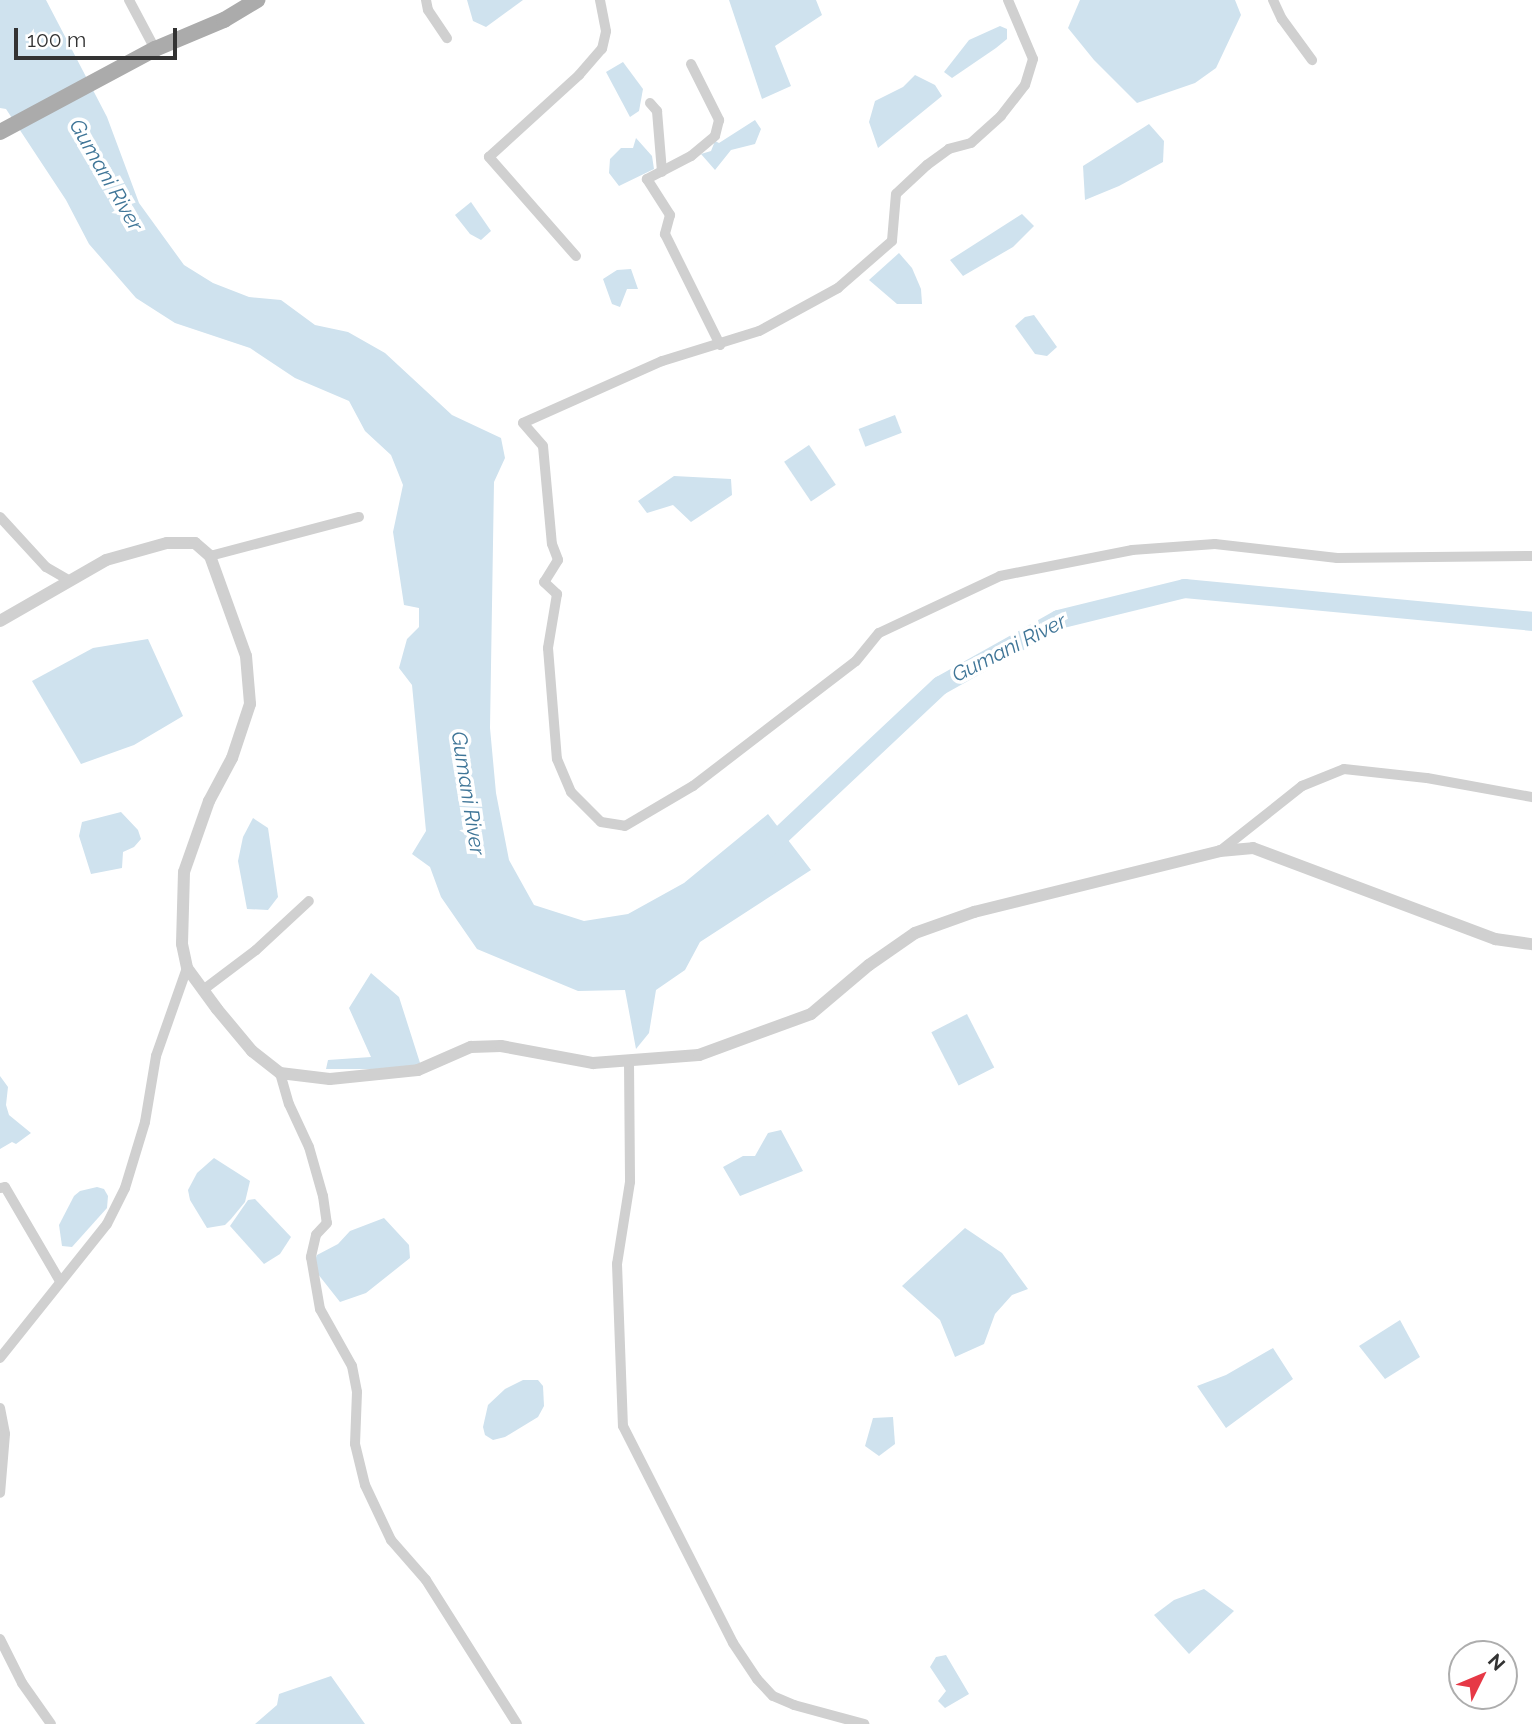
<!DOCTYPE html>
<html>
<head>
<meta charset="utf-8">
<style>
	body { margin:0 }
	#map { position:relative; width:1532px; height:1724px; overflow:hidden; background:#fff; font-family:Raleway,sans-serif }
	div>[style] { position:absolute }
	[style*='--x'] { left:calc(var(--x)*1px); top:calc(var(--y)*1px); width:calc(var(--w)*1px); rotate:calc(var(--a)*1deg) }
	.water>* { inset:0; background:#cfe2ee; transform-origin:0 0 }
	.river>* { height:19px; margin:-9.5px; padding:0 9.5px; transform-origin:9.5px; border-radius:9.5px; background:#cfe2ee }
	.minor>* { height:10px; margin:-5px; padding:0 5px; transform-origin:5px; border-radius:5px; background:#d0d0d0 }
	.tertiary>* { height:12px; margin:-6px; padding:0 6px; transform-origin:6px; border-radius:6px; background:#d0d0d0 }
	.primary>* { height:16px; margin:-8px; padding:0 8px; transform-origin:8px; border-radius:8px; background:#ababab }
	span { translate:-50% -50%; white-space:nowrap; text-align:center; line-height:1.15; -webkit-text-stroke:7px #fff; paint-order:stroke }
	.water-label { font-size:21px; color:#3f7597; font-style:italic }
	.north { position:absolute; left:1448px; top:1640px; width:70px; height:70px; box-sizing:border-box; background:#fff; border:2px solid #adadad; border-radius:50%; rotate:47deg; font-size:19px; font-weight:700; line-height:28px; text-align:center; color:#333 }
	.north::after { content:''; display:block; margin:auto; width:24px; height:32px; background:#e63946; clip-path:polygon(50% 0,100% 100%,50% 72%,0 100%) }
	.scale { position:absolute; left:14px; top:28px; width:163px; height:32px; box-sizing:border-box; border:4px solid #333; border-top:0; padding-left:9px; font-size:21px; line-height:24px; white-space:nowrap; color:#333; -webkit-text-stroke:5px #fff; paint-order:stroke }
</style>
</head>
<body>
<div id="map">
	<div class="water">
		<div style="clip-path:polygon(0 0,46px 0,107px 117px,139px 203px,184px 265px,213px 283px,249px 297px,281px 300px,315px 325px,348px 332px,385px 353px,452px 415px,501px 438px,505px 458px,494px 482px,490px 728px,496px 793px,509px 860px,534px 905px,584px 921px,628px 914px,684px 883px,768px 814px,811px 870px,700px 942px,685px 970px,656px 990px,649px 1033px,636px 1049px,625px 990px,578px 991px,477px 949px,441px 897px,430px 867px,412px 854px,426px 831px,412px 685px,399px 668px,407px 639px,419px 627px,419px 608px,404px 605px,393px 532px,403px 485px,391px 455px,365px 431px,349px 401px,295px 378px,250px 348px,175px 323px,136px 298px,89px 244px,66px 200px,6px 109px,0 108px)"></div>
		<div style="clip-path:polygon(467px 0,523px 0,486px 27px,473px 21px)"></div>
		<div style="clip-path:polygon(729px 0,816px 0,822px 15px,775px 46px,791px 86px,762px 99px)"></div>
		<div style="clip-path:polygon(1080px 0,1235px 0,1241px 15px,1216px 68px,1195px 83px,1137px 103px,1094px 60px,1068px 28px)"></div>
		<div style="clip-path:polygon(1000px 26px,1007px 29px,1007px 39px,996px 48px,952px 78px,944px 72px,969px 40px)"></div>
		<div style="clip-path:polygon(623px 62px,643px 89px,639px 111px,630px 117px,606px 72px)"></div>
		<div style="clip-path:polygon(915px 75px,935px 85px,942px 96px,878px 148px,869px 122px,875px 101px,903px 87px)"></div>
		<div style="clip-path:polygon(755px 120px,761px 129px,755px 144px,731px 150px,715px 170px,701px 154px,711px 151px,715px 141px,719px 143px)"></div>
		<div style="clip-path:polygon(1149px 124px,1164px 141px,1163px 162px,1119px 186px,1085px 200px,1083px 166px)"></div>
		<div style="clip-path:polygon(636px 138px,652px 156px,654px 169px,619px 186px,609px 173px,610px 159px,621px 148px,633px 148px)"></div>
		<div style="clip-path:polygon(471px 202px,491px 231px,481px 240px,470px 234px,455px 215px)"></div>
		<div style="clip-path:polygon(1022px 214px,1034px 226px,1013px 247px,963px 276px,950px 260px)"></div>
		<div style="clip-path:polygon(899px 253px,912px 268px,921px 289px,922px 304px,897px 304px,869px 280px)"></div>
		<div style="clip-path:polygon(631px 269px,638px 289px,627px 289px,620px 307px,612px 304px,603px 279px,617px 270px)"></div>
		<div style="clip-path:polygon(1034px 315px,1057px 347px,1047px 356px,1035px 354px,1015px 326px,1025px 317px)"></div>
		<div style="left:895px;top:415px;width:19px;height:39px;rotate:69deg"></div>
		<div style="left:809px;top:445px;width:48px;height:30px;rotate:56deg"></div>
		<div style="clip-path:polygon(674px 476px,731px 479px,732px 495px,691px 522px,673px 505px,647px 513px,638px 501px)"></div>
		<div style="clip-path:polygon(148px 639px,183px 716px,134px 745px,81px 764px,32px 681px,93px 648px)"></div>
		<div style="clip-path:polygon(121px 812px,138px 830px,141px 839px,134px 847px,123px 852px,122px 868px,91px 874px,79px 836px,82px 822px)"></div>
		<div style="clip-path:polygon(253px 818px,268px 828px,278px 897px,268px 910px,247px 909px,238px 861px,243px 837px)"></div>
		<div style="clip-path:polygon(371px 973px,399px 997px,421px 1066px,402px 1069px,326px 1069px,328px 1060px,371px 1057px,349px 1008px)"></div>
		<div style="left:967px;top:1014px;width:60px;height:40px;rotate:63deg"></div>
		<div style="clip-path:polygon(0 1076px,8px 1087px,6px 1105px,9px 1115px,31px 1133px,16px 1144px,12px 1142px,0 1149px)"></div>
		<div style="clip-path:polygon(781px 1130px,803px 1171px,740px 1196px,723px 1167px,743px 1156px,755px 1156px,768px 1133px)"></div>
		<div style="clip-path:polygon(214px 1158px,250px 1181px,245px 1202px,231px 1219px,225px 1225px,207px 1228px,190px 1200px,188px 1190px,197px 1173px)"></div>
		<div style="clip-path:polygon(97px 1187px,104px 1189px,108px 1196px,107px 1208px,72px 1247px,62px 1246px,59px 1225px,74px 1196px,80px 1191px)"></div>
		<div style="clip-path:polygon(255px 1199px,291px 1237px,280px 1254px,264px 1264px,230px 1226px,248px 1200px)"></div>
		<div style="clip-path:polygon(384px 1218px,409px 1245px,410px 1258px,366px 1293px,340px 1302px,314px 1269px,313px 1263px,317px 1255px,338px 1244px,350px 1231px)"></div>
		<div style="clip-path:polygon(965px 1228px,1002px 1253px,1028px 1289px,1012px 1295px,995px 1314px,984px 1344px,955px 1357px,940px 1320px,902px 1286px)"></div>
		<div style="clip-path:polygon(1400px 1320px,1420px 1357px,1385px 1379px,1359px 1346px)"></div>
		<div style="clip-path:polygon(1273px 1348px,1293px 1379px,1226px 1428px,1197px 1386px,1226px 1375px)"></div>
		<div style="clip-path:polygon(523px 1380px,538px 1380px,543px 1386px,544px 1406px,538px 1417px,505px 1437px,493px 1440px,485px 1435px,483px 1427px,488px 1405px,505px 1389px)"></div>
		<div style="clip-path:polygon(893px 1417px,895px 1444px,879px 1456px,865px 1446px,873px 1418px)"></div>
		<div style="clip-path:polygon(1204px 1589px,1234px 1611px,1189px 1654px,1154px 1615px,1174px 1600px)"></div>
		<div style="clip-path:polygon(946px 1655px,969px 1694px,945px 1708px,938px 1701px,946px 1691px,930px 1667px,936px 1657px)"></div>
		<div style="clip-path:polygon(331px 1676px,365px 1724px,255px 1724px,277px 1705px,279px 1694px)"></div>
	</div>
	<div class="river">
		<div style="--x:763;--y:851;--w:243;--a:-43.2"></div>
		<div style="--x:940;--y:685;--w:135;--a:-29.2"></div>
		<div style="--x:1058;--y:619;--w:130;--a:-13.8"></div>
		<div style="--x:1184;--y:588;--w:350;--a:5.4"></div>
	</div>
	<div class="minor">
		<div style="--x:129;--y:0;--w:55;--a:62"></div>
		<div style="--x:426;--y:0;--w:10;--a:79"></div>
		<div style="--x:428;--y:10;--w:34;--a:56"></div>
		<div style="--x:1008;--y:0;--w:64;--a:67"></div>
		<div style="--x:1033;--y:59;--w:27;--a:107"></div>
		<div style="--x:1025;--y:85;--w:39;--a:128"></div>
		<div style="--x:1001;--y:116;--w:40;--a:138"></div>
		<div style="--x:971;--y:143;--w:23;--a:165"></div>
		<div style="--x:949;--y:149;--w:27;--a:144"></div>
		<div style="--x:927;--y:165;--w:42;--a:136.9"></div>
		<div style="--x:896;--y:194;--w:47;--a:94.9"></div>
		<div style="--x:892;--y:241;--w:72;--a:139"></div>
		<div style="--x:838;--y:288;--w:90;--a:151.4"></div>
		<div style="--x:759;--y:331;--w:102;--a:162.8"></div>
		<div style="--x:662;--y:361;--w:152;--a:156"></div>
		<div style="--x:523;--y:423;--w:30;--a:49"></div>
		<div style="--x:543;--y:446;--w:98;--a:84.8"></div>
		<div style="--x:552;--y:544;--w:17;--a:69"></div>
		<div style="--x:558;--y:560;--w:26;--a:122"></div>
		<div style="--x:544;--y:582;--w:18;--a:43"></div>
		<div style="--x:557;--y:594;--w:55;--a:99.5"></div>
		<div style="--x:548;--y:648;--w:111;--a:85.4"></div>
		<div style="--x:557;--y:759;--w:36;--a:67"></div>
		<div style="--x:571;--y:792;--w:42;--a:45"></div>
		<div style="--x:601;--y:822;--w:24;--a:9"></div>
		<div style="--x:625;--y:826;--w:79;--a:-30.5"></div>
		<div style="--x:693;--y:786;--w:205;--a:-37.5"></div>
		<div style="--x:856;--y:661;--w:36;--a:-51"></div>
		<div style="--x:879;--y:633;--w:134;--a:-25.2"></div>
		<div style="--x:1000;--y:576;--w:135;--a:-11.1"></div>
		<div style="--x:1132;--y:550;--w:83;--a:-4.1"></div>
		<div style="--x:1215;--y:544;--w:123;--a:6.5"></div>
		<div style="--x:1337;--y:558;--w:195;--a:-0.6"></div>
		<div style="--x:1273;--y:0;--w:21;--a:65"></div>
		<div style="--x:1282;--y:19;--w:51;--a:53.8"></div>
		<div style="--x:691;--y:64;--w:63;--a:63.4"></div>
		<div style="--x:719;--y:120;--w:16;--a:104"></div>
		<div style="--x:715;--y:136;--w:31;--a:140"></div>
		<div style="--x:691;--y:156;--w:50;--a:152.4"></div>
		<div style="--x:647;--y:179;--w:43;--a:57.4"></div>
		<div style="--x:670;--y:215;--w:20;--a:105"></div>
		<div style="--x:665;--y:234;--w:124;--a:63.6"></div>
		<div style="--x:650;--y:103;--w:11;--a:49"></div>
		<div style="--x:657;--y:111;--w:61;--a:85.3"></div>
		<div style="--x:576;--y:256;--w:132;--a:-131.3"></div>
		<div style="--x:489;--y:157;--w:122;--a:-42.3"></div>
		<div style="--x:579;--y:75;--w:35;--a:-49"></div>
		<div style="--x:602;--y:49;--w:18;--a:-77"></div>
		<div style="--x:606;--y:31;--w:32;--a:-101"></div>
		<div style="--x:0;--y:517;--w:68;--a:47.4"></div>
		<div style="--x:46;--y:567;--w:28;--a:30"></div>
		<div style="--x:210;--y:556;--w:154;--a:-14.7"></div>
		<div style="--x:1220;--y:851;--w:105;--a:-38.4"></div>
		<div style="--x:1302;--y:786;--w:45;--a:-22"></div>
		<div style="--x:1344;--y:769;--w:83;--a:6.2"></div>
		<div style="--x:1427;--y:778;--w:107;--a:10.3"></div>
		<div style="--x:203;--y:990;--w:66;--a:-37"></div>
		<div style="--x:256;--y:950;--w:72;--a:-42.8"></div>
		<div style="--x:629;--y:1063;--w:119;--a:89.5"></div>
		<div style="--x:630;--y:1182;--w:83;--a:99"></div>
		<div style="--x:617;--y:1264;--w:162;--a:87.9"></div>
		<div style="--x:623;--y:1426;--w:243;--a:63.1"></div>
		<div style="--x:733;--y:1643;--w:43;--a:56.3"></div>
		<div style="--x:757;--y:1679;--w:23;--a:47"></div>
		<div style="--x:773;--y:1696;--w:23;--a:23"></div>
		<div style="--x:794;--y:1705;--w:73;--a:15.2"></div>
		<div style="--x:280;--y:1073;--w:32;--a:74"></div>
		<div style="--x:289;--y:1104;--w:47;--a:65.1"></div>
		<div style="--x:309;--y:1147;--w:51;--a:74.1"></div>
		<div style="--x:323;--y:1196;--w:27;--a:82"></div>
		<div style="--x:327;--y:1223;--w:16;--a:133"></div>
		<div style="--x:316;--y:1235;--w:23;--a:103"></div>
		<div style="--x:311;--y:1257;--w:53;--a:80.2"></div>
		<div style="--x:320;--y:1309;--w:65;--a:60.7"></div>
		<div style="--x:352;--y:1366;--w:26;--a:79"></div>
		<div style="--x:357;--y:1392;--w:52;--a:92.2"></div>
		<div style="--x:355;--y:1444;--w:42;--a:76.3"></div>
		<div style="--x:365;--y:1485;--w:61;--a:64.7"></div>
		<div style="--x:391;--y:1540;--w:53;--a:48.8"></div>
		<div style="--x:426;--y:1580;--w:170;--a:57.7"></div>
		<div style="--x:0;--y:1188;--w:5;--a:-11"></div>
		<div style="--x:5;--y:1187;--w:109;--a:59.7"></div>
		<div style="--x:0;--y:1358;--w:171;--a:-51.4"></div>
		<div style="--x:107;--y:1224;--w:40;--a:-63.4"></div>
		<div style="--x:125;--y:1188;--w:69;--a:-73.1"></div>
		<div style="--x:145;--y:1122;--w:67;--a:-80.5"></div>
		<div style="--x:156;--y:1056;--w:93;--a:-70.6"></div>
		<div style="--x:0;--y:1408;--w:26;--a:79"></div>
		<div style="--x:5;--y:1434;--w:59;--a:94.8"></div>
		<div style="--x:0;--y:1639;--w:49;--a:63.4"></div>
		<div style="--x:22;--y:1683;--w:50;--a:54.7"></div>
	</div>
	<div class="tertiary">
		<div style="--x:0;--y:621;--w:122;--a:-29.9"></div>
		<div style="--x:106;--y:560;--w:63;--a:-15.6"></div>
		<div style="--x:167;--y:543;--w:28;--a:0"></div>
		<div style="--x:195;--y:543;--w:20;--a:41"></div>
		<div style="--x:210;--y:556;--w:106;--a:70.2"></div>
		<div style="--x:246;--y:656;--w:48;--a:85.2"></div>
		<div style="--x:250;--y:704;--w:57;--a:108.4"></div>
		<div style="--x:232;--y:758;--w:49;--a:118.1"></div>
		<div style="--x:209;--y:801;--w:75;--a:109.4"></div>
		<div style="--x:184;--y:872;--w:72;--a:91.6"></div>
		<div style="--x:182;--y:944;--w:25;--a:78"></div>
		<div style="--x:187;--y:968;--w:51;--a:53.8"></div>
		<div style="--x:217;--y:1009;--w:55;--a:50.2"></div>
		<div style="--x:252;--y:1051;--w:36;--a:38"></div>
		<div style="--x:280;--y:1073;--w:50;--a:6.8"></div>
		<div style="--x:330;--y:1079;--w:88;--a:-5.8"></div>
		<div style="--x:418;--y:1070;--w:58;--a:-23.5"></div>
		<div style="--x:471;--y:1047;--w:30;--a:-2"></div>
		<div style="--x:501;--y:1046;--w:94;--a:10.5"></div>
		<div style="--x:593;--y:1063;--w:106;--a:-4.3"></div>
		<div style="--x:699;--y:1055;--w:119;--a:-20.1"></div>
		<div style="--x:811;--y:1014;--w:76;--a:-40.2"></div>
		<div style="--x:869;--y:965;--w:56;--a:-34.8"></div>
		<div style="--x:915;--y:933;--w:63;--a:-19.6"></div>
		<div style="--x:974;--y:912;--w:253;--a:-13.9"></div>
		<div style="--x:1220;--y:851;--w:33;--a:-5"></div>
		<div style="--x:1253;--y:848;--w:259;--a:20.6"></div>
		<div style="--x:1495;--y:939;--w:37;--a:8"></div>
	</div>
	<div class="primary">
		<div style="--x:0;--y:132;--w:176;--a:-28.2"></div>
		<div style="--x:155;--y:49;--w:75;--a:-22.8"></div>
		<div style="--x:224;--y:20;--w:39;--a:-31"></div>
	</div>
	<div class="water-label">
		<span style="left:106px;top:175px;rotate:60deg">Gumani River</span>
		<span style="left:1009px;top:648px;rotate:-27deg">Gumani River</span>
		<span style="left:468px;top:793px;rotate:81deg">Gumani River</span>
	</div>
	<div class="north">N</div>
	<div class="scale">100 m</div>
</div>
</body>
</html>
